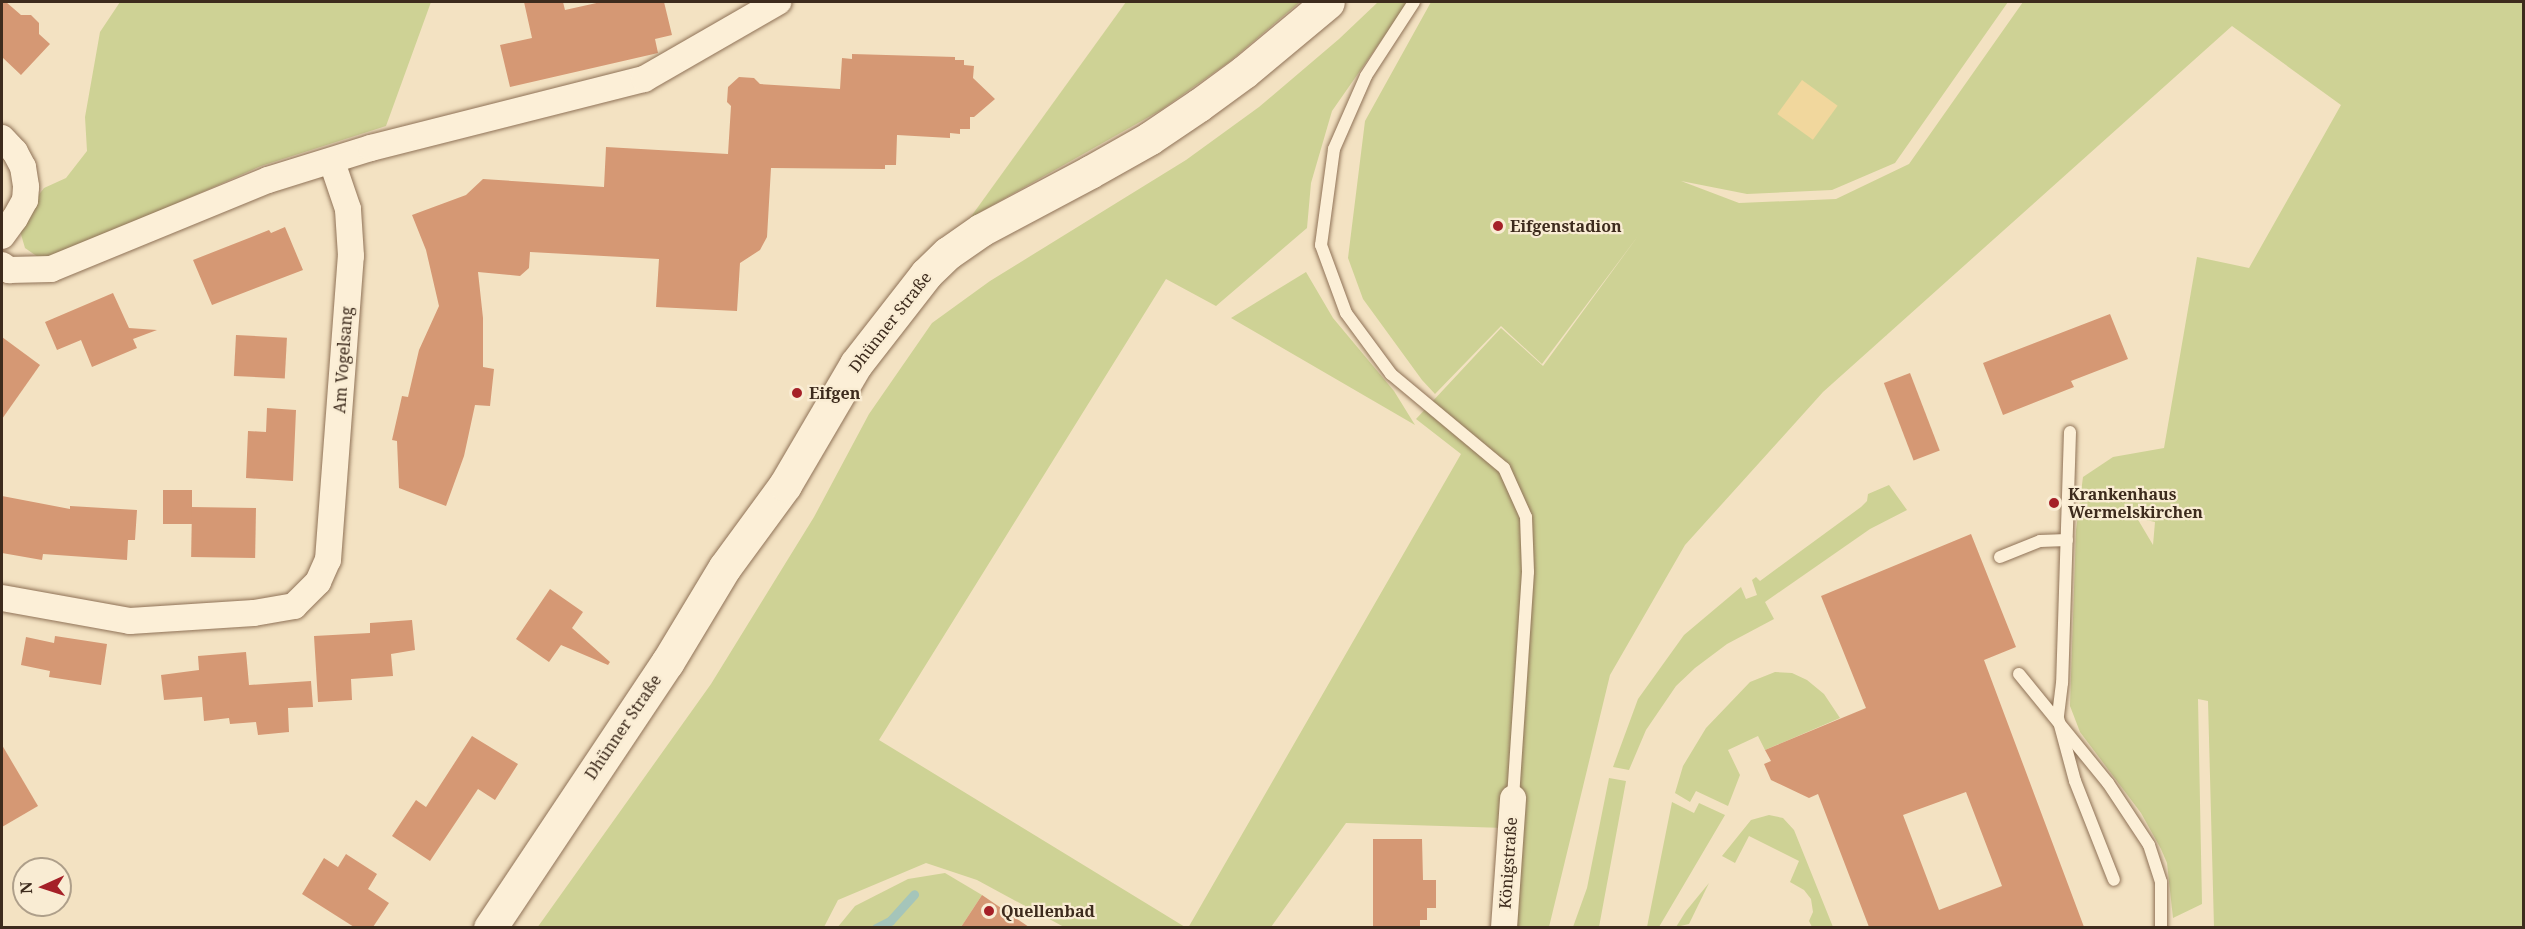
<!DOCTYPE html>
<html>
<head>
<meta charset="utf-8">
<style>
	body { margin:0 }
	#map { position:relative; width:2525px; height:929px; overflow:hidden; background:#f3e2c2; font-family:"Noto Serif",serif }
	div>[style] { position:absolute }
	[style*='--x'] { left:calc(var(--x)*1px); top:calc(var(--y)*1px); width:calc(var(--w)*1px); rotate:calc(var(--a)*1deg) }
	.green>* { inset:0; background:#ced295 }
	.sand>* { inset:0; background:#f1d79d; transform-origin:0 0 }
	.stream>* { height:9px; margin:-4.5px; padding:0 4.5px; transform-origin:4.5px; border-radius:4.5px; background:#a5c5ba }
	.building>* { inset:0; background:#d59874; transform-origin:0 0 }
	.roads { filter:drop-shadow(0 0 2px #8f7257) drop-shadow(0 0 2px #8f7257) }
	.lane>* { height:12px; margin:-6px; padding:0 6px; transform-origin:6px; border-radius:6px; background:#fcefd7 }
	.street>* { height:26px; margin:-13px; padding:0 13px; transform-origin:13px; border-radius:13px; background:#fcefd7 }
	.secondary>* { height:33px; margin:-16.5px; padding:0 16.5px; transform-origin:16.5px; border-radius:16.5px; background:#fcefd7 }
	.dots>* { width:16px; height:16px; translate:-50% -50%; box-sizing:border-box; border:3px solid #f9ecd3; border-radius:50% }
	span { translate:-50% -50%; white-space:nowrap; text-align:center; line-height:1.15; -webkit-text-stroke:4.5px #f9ecd3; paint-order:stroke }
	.poi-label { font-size:16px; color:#3d2b1d; font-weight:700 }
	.left { translate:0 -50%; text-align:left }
	.street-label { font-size:16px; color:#3d2b1d }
	.frame { position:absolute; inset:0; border:3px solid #3d2b1d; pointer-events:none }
	.north { position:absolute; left:12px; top:857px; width:60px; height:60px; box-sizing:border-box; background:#f9ecd3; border:2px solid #ae9f8a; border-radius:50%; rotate:267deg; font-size:16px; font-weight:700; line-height:24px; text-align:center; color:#3d2b1d }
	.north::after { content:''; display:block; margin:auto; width:21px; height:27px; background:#a52027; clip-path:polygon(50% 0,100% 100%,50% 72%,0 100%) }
</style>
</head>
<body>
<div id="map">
	<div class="green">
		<div style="clip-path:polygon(120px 2px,431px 2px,386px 126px,261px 166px,60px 255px,38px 257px,25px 248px,20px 231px,28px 209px,44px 188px,66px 178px,87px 151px,85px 117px,100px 32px)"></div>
		<div style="clip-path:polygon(1126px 2px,1300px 2px,1229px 62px,1161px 110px,970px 218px)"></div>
		<div style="clip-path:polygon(1378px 2px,1408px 2px,1332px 111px,1311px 183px,1307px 228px,1216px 306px,1166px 279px,879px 740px,1185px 927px,1064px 927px,977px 880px,926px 863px,838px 900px,824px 927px,537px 928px,711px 684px,814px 517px,869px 414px,932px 323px,990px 281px,1186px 160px,1259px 107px,1339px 39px)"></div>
		<div style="clip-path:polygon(evenodd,1431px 2px,2008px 2px,1895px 163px,1832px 190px,1747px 194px,1681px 181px,1739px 203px,1836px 199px,1909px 164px,2023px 2px,2523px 2px,2523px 927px,2214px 927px,2208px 701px,2198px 699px,2202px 904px,2173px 918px,2167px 863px,2161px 849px,2141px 813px,2080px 732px,2070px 706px,2076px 530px,2083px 477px,2113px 457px,2164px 448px,2197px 257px,2249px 268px,2341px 105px,2232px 26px,1823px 392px,1685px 545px,1610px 675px,1549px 927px,1516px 927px,1505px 828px,1346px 823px,1271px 927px,1188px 928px,1461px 454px,1416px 419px,1501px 328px,1543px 366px,1638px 236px,1542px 364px,1501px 326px,1435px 394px,1422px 380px,1363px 299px,1348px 258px,1365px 121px,1431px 2px,2137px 518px,2155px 522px,2153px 545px,2137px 518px)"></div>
		<div style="clip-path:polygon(1306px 272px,1333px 318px,1394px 391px,1415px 425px,1231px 318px)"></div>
		<div style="clip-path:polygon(1889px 485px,1907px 510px,1870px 529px,1765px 602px,1774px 619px,1727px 644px,1695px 668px,1676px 686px,1646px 730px,1629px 770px,1613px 767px,1638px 699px,1684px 635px,1741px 587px,1746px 599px,1757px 595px,1752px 580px,1756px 577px,1760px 581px,1861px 507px,1867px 501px,1868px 494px)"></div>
		<div style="clip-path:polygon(1775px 672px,1792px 673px,1807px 680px,1824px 694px,1840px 718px,1765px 750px,1758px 736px,1728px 750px,1740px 775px,1728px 806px,1696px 791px,1690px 802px,1675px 793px,1683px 766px,1706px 728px,1750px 682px)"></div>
		<div style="clip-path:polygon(1609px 778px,1626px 781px,1599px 927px,1573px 927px,1587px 888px)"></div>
		<div style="clip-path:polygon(1672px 802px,1694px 813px,1699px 803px,1725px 815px,1659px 927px,1647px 927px)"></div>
		<div style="clip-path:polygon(1769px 815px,1783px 818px,1794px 830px,1833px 927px,1812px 927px,1809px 921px,1813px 912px,1811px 899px,1804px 890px,1790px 882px,1799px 861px,1749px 836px,1735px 863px,1722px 856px,1751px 820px)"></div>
		<div style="clip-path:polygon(945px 873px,982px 895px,961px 927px,837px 928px,855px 906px,908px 879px)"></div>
		<div style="clip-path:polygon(1709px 883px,1689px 924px,1676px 927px,1686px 911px)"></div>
	</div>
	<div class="sand">
		<div style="left:1802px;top:80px;width:44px;height:42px;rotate:36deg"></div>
	</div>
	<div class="stream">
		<div style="--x:876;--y:928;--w:16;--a:-27"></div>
		<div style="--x:890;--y:921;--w:36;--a:-48"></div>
	</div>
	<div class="building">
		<div style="clip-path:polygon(2px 2px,6px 2px,21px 15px,31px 15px,39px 23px,39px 34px,50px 44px,21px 75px,2px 57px)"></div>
		<div style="clip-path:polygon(524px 2px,563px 2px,565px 10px,601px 2px,664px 2px,672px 35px,655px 39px,658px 53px,510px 87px,500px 45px,532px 38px)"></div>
		<div style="clip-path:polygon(852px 54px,955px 57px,955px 60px,964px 60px,964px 65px,974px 66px,973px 78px,995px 99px,974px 117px,970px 117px,970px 129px,960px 129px,960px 134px,950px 133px,950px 138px,897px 135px,896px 165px,885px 165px,885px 169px,771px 168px,767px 237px,760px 250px,740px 263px,737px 311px,656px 307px,659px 259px,530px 252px,529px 268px,520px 276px,478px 272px,483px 318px,483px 367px,494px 369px,490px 406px,475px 405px,464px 456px,446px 506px,399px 488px,397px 441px,392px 440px,402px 396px,408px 397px,419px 350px,439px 306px,426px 250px,412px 215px,466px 195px,483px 179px,604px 187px,606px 147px,728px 154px,731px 106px,727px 102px,728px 87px,739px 77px,754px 78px,760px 84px,840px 89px,842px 58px,852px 59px)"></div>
		<div style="clip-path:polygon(285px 227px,303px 270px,212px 305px,193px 260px,269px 230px,271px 233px)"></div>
		<div style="clip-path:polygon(113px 293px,129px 328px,157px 330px,133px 339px,137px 348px,92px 367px,81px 340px,57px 350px,45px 322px)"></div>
		<div style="clip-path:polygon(2110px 314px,2128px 359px,2071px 381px,2074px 387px,2003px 415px,1983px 363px)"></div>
		<div style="left:236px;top:335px;width:51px;height:41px;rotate:3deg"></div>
		<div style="clip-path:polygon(2px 337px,40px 365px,2px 419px)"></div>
		<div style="left:1910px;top:373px;width:83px;height:28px;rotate:69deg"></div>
		<div style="clip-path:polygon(267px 408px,296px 410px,293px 481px,246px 478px,248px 431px,266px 432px)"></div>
		<div style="left:163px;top:490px;width:29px;height:34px"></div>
		<div style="clip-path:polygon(2px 496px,70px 509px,70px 506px,137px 510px,135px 540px,128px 540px,127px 560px,43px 554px,42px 560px,2px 553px)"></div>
		<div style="left:192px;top:507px;width:64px;height:50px;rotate:1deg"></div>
		<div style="clip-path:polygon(evenodd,1971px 534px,2016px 647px,1984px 660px,2084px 927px,1869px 927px,1818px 794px,1809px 798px,1771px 780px,1764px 764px,1771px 761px,1765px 750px,1866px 708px,1821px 596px,1971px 534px,1966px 792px,2002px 886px,1939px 910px,1903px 815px,1966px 792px)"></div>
		<div style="clip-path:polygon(550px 589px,583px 612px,572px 628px,610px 662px,608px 665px,561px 645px,549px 662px,516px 639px)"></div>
		<div style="clip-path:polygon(412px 620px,415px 650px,391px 654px,393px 676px,351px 679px,352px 700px,318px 702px,314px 636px,370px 633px,370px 623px)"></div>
		<div style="clip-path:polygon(55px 636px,107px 644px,101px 685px,49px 677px,50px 671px,21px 665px,26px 637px,54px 643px)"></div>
		<div style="clip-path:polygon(246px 652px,249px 685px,311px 681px,313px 707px,288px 708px,289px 732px,258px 735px,256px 722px,230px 724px,229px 718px,204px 721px,202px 697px,164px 700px,161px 675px,199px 670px,198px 656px)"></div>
		<div style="clip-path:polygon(472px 736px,518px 764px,495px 800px,478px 789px,430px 861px,392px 836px,416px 800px,426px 807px)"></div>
		<div style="clip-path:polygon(2px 745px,38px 806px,2px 827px)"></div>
		<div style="clip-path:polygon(1373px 839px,1422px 839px,1423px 880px,1436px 880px,1436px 908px,1427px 908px,1427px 920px,1420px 920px,1420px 927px,1373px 927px)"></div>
		<div style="clip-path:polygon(346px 854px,377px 874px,368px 889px,389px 903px,373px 927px,354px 927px,302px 894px,324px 858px,338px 867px)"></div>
		<div style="clip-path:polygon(982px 895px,1029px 927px,961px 927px)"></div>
	</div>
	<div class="roads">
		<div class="lane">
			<div style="--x:1414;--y:2;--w:88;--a:123"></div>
			<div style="--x:1366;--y:76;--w:80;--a:113.7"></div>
			<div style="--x:1334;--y:149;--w:97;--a:97.7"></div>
			<div style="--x:1321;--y:245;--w:72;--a:69.8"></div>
			<div style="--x:1346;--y:313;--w:76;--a:53.6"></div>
			<div style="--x:1391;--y:374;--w:147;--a:39.8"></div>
			<div style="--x:1504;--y:468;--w:54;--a:65.8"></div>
			<div style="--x:1526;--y:517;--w:55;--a:87.9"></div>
			<div style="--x:1528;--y:572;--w:226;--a:93.8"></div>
			<div style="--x:2070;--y:432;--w:251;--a:91.8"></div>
			<div style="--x:2062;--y:683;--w:35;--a:97"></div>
			<div style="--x:2058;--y:718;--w:65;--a:74.9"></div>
			<div style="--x:2075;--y:781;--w:106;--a:68.5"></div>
			<div style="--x:2000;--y:557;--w:43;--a:-21.8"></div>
			<div style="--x:2040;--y:541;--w:27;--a:-2"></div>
			<div style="--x:2019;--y:674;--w:141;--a:50.8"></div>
			<div style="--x:2108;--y:783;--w:74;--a:56.5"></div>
			<div style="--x:2149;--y:845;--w:39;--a:72"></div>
			<div style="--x:2161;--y:882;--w:46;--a:90"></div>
		</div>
		<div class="street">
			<div style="--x:2;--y:138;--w:19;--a:47"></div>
			<div style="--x:15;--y:152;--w:17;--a:62"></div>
			<div style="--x:23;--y:167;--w:20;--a:81"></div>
			<div style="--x:26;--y:187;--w:13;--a:94"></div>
			<div style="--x:25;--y:200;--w:21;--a:119"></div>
			<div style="--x:15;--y:218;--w:22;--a:126"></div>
			<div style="--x:2;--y:265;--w:9;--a:36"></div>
			<div style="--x:9;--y:270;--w:42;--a:-1.4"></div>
			<div style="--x:51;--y:269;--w:235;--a:-22.3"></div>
			<div style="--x:268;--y:180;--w:108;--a:-17.3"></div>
			<div style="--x:371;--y:148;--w:282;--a:-14.2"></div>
			<div style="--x:644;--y:79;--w:155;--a:-29.9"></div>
			<div style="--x:2;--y:598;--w:130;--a:10.2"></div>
			<div style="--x:130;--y:621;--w:124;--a:-3.7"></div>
			<div style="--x:254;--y:613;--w:41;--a:-9.9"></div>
			<div style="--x:294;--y:606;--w:34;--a:-45"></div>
			<div style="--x:318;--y:582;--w:24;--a:-66"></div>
			<div style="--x:328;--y:560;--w:305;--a:-85.7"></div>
			<div style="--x:351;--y:256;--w:47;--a:-93.7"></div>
			<div style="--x:348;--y:209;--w:50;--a:-108.8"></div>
			<div style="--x:1504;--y:928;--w:130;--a:-86"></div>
		</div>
		<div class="secondary">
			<div style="--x:490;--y:928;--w:319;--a:-56.3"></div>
			<div style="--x:667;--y:663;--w:112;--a:-58.9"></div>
			<div style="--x:725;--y:567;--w:102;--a:-53.8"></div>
			<div style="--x:785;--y:485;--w:140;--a:-59.6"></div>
			<div style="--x:856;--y:364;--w:114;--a:-52.1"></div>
			<div style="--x:926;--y:274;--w:30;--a:-44"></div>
			<div style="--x:948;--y:253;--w:40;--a:-34.9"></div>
			<div style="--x:981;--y:230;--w:123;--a:-28"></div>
			<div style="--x:1090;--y:172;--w:69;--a:-29.5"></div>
			<div style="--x:1150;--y:138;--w:59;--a:-34"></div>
			<div style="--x:1199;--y:105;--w:56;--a:-36.3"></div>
			<div style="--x:1244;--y:72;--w:109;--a:-39.8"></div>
		</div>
	</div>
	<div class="dots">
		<div style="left:1498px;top:226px;background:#a52027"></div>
		<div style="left:797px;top:393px;background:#a52027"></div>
		<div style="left:2054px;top:503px;background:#a52027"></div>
		<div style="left:989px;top:911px;background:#a52027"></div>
	</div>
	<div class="poi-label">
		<span class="left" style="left:1510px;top:226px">Eifgenstadion</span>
		<span class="left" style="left:809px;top:393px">Eifgen</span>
		<span class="left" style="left:2068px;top:503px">Krankenhaus<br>Wermelskirchen</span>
		<span class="left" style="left:1001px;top:911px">Quellenbad</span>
	</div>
	<div class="street-label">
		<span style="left:890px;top:322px;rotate:-52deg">Dhünner Straße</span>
		<span style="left:343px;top:360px;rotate:-86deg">Am Vogelsang</span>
		<span style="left:623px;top:727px;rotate:-56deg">Dhünner Straße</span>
		<span style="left:1508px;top:863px;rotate:-86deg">Königstraße</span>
	</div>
	<div class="frame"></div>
	<div class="north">N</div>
</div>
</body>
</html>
